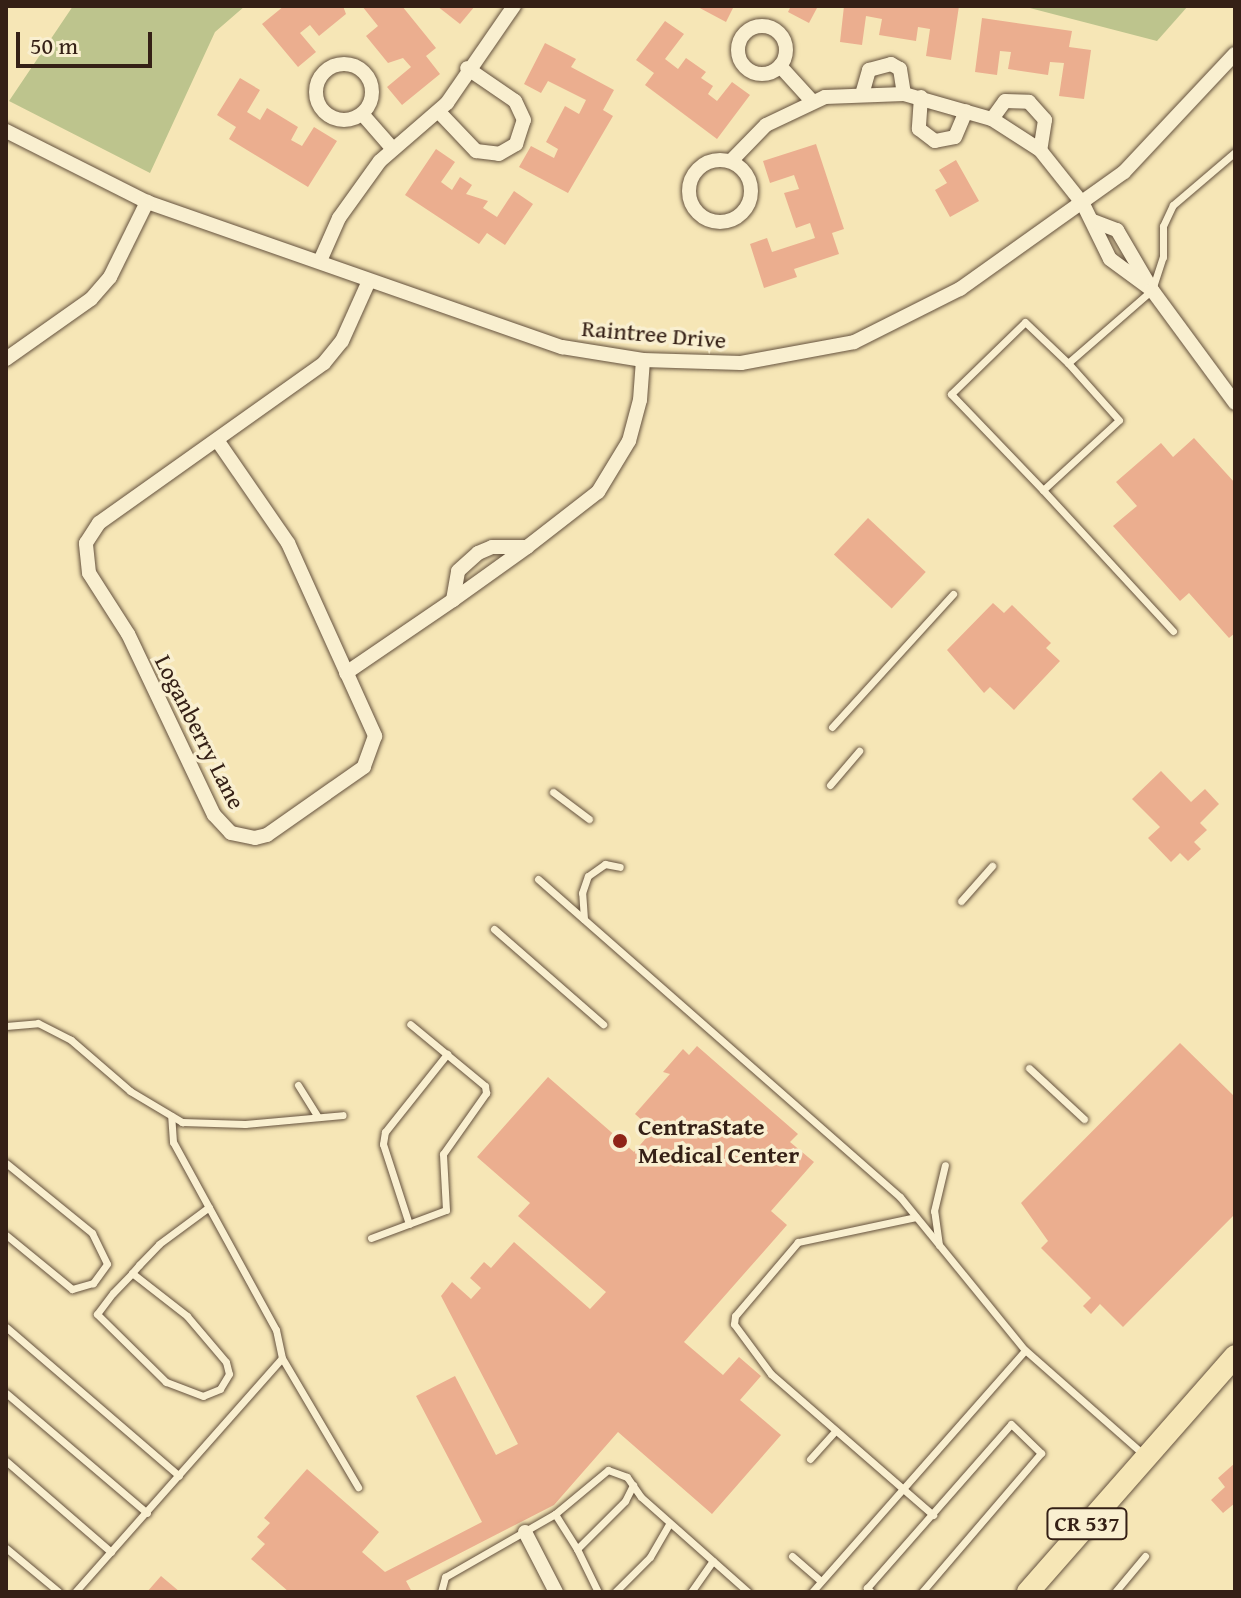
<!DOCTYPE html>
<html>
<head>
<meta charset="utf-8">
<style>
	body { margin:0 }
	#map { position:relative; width:1241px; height:1598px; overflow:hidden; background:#f6e6b6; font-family:"Gentium Book Plus",serif }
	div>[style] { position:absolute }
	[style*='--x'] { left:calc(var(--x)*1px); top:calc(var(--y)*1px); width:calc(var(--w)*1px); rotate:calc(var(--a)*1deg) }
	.green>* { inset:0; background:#bdc48d }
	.building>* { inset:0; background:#ebae8f; transform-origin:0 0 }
	.roads { filter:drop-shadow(0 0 2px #65523e) drop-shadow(0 0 2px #65523e) }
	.lane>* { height:7px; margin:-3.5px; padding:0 3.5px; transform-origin:3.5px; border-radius:3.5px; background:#f9efd0 }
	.street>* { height:14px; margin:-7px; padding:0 7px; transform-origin:7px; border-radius:7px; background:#f9efd0 }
	.street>.ring { margin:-7px; padding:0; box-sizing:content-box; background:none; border:14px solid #f9efd0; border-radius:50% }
	.primary>* { height:22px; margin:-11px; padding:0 11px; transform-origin:11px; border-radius:11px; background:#f6e6b6 }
	.dots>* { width:22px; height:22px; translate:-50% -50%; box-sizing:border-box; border:4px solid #f9efd0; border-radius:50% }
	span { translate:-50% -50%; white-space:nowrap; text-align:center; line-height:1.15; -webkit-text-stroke:7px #f9efd0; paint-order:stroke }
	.shield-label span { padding:2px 6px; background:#f9efd0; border:2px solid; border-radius:6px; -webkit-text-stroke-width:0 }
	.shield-label { font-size:22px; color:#352016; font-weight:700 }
	.street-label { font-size:24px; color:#352016 }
	.poi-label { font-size:24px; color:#352016; font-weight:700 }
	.left { translate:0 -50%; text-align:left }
	.frame { position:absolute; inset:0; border:8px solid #352016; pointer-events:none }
	.scale { position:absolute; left:16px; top:32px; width:136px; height:36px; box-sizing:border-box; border:4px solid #352016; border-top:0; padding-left:10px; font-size:24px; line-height:28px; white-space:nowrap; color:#352016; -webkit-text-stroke:6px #f9efd0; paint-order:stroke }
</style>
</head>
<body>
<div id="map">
	<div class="green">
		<div style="clip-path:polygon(73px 6px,245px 6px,215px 32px,150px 173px,9px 101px)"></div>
		<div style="clip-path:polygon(1022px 6px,1188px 6px,1157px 41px)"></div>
	</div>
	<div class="building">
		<div style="clip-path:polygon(284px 6px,343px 6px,346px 14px,319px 36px,310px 25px,300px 33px,316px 52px,298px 67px,262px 24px)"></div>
		<div style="clip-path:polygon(362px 6px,402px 6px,436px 48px,426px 56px,440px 74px,402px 105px,387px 87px,411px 67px,403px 58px,388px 63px,366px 36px,378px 26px)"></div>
		<div style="clip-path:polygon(437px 6px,475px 6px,460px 24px)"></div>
		<div style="clip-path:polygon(696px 6px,734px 6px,726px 22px)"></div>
		<div style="clip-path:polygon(791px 6px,818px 6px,809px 23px,788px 12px)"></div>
		<div style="clip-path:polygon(844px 6px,959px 6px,951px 60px,926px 56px,930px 29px,918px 27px,916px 41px,879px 35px,882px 19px,866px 16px,862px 45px,840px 42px)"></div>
		<div style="clip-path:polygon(982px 18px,1072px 31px,1069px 47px,1091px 50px,1084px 99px,1059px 96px,1064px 63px,1050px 62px,1048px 75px,1008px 69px,1011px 52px,1000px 51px,997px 75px,975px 72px)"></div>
		<div style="clip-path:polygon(665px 21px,684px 34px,665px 59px,678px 69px,686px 58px,706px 72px,701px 78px,713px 86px,708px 94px,717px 101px,732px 82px,750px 95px,717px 139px,645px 85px,654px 73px,636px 60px)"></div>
		<div style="clip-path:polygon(545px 43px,576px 59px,571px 67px,614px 90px,603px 110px,613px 116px,568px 193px,519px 167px,531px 146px,554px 158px,558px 149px,546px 142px,565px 106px,579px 114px,586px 100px,548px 81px,541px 93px,524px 84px)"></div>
		<div style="clip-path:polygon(240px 78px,260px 90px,247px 112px,260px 120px,267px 108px,298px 127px,291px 140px,302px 146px,314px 127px,337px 141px,308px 187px,229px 139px,236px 127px,217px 115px)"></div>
		<div style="clip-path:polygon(816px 144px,844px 229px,832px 233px,839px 254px,794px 269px,797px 277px,764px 288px,750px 244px,767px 238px,772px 252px,815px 238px,810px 223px,796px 228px,784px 193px,799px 189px,794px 175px,770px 183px,763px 161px)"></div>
		<div style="clip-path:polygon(436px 149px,455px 162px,441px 182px,452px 190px,460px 177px,472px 185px,466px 194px,488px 201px,483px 208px,497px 217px,514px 191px,533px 204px,505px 245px,487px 233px,479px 244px,405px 195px)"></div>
		<div style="clip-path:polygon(956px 160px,979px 201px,950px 217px,935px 190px,947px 183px,939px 170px)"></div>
		<div style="clip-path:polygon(1194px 438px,1235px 483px,1235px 633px,1229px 638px,1189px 593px,1180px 601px,1113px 526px,1137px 506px,1116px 482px,1161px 443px,1173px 457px)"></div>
		<div style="left:868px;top:518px;width:79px;height:50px;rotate:43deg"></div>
		<div style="clip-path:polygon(993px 603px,1004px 613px,1012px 605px,1051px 643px,1046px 648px,1060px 661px,1014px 710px,990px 687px,984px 693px,947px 650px)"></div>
		<div style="clip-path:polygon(1161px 771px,1191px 802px,1205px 789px,1219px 804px,1200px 823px,1207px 830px,1194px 842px,1201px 849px,1188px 861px,1180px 853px,1171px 862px,1148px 838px,1160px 827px,1132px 799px)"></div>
		<div style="clip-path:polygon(1180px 1043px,1235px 1097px,1235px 1214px,1123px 1327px,1100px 1304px,1091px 1314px,1083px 1306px,1091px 1298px,1041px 1248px,1048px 1241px,1021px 1203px)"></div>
		<div style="clip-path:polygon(697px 1046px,798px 1134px,790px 1142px,814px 1162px,771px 1211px,787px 1225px,684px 1342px,723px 1375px,739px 1357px,761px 1376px,740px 1400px,781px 1435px,712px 1514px,618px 1432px,554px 1505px,406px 1581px,412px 1592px,289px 1592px,251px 1559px,265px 1544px,257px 1537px,270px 1523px,264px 1518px,307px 1469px,379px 1532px,362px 1552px,385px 1572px,482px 1522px,416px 1396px,455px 1376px,496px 1455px,518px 1444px,441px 1296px,452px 1282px,471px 1299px,481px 1288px,470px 1278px,484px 1262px,491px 1268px,514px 1242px,590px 1309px,606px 1292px,518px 1216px,530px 1203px,477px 1157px,548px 1077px,634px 1152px,653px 1130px,635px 1114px,670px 1074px,663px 1072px,683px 1049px,689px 1055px)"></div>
		<div style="clip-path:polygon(1235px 1463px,1235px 1503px,1223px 1513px,1211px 1500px,1225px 1487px,1218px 1478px)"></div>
		<div style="clip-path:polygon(161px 1576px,180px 1592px,147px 1592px)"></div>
	</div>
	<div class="roads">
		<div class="lane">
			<div style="--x:1043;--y:490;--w:133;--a:-133.8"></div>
			<div style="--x:951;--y:394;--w:103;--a:-44.2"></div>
			<div style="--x:1025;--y:322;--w:59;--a:43.6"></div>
			<div style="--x:1173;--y:631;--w:192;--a:-132.7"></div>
			<div style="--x:1043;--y:490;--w:103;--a:-42.6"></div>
			<div style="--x:1119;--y:420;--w:76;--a:-131.8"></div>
			<div style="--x:1068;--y:363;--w:111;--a:-41"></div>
			<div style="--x:1152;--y:290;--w:35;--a:-72"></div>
			<div style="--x:1163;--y:257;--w:31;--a:-90"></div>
			<div style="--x:1163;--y:226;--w:23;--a:-65"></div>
			<div style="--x:1173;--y:205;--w:82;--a:-40.5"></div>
			<div style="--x:832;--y:727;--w:180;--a:-47.7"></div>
			<div style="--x:830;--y:785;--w:45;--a:-49.5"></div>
			<div style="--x:553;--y:792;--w:45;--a:36.9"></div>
			<div style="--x:538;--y:879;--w:482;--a:41.3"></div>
			<div style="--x:900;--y:1197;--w:198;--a:50.8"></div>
			<div style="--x:1025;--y:1350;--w:159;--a:41.4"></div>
			<div style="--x:961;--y:901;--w:47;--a:-48.5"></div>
			<div style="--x:584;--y:919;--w:26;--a:-94"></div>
			<div style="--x:582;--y:893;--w:18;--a:-71"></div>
			<div style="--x:588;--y:876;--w:21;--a:-35"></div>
			<div style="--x:605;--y:864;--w:15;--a:11"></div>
			<div style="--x:494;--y:929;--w:145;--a:41.1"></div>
			<div style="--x:6;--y:1026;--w:32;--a:-5"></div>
			<div style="--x:38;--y:1023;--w:37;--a:27"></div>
			<div style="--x:71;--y:1040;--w:78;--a:40.8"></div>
			<div style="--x:130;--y:1091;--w:61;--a:30.8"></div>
			<div style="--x:182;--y:1122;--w:63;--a:1.8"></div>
			<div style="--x:245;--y:1124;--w:98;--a:-5.2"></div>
			<div style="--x:1029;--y:1068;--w:75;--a:42.8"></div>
			<div style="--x:298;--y:1085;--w:36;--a:58"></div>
			<div style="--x:6;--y:1163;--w:111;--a:39.1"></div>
			<div style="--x:92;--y:1233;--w:34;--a:64"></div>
			<div style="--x:107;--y:1264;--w:24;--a:126"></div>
			<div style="--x:93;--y:1283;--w:22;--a:164"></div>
			<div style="--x:72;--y:1289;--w:85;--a:-140.7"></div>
			<div style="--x:916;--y:1217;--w:121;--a:168"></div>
			<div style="--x:798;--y:1242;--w:97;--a:130.4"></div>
			<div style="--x:735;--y:1316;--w:8;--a:97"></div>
			<div style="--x:734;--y:1324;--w:62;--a:53.5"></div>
			<div style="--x:771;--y:1374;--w:215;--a:41"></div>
			<div style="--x:409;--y:1224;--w:84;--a:-108"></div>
			<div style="--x:383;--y:1144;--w:12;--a:-81"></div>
			<div style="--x:385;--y:1132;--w:100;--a:-51.5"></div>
			<div style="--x:371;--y:1238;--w:80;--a:-20.5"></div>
			<div style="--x:446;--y:1210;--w:56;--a:-93.1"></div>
			<div style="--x:443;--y:1154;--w:75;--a:-54.8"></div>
			<div style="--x:486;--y:1093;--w:7;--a:-98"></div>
			<div style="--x:485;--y:1086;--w:97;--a:-140.4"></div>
			<div style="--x:939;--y:1245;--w:34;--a:-98"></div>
			<div style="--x:934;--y:1211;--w:47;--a:-76.6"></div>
			<div style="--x:132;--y:1273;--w:70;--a:38"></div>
			<div style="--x:187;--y:1316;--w:60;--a:49.7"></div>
			<div style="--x:226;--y:1362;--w:12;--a:76"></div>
			<div style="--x:229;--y:1374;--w:17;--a:121"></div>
			<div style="--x:220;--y:1389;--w:18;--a:158"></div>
			<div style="--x:203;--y:1396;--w:40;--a:-159"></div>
			<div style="--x:166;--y:1382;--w:97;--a:-135.4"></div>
			<div style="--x:97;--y:1314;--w:26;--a:-53"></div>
			<div style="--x:113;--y:1293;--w:28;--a:-46"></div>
			<div style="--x:132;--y:1273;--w:11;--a:-49"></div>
			<div style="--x:139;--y:1265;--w:29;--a:-46"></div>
			<div style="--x:159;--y:1244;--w:62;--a:-36.5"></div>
			<div style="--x:6;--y:1327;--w:228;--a:40.7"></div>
			<div style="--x:282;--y:1358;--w:150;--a:59.5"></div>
			<div style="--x:6;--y:1393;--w:185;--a:40.4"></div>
			<div style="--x:810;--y:1459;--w:38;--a:-48"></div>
			<div style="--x:6;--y:1461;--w:139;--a:40.9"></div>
			<div style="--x:555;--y:1514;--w:41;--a:57.8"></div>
			<div style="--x:6;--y:1548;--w:69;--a:39.7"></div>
			<div style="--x:792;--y:1556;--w:38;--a:41"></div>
			<div style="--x:75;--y:1592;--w:312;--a:-48.5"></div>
			<div style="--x:282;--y:1358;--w:29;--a:-102"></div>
			<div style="--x:276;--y:1330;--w:214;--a:-118.7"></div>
			<div style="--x:173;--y:1142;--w:26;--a:-94"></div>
			<div style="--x:441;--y:1592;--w:16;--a:-75"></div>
			<div style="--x:445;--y:1577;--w:127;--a:-29.8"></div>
			<div style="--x:555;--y:1514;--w:69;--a:-39.7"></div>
			<div style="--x:608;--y:1470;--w:20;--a:20"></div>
			<div style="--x:627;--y:1477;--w:24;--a:55"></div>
			<div style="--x:641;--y:1497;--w:143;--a:41.6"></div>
			<div style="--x:598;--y:1592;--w:48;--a:-116"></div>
			<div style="--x:577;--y:1549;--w:68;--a:-45"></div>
			<div style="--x:625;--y:1501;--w:18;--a:-63"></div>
			<div style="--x:615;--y:1592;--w:49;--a:-45"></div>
			<div style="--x:650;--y:1557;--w:39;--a:-60"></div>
			<div style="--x:691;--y:1592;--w:38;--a:-55"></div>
			<div style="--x:812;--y:1592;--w:322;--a:-48.6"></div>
			<div style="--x:871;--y:1592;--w:6;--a:-135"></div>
			<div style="--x:867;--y:1588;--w:218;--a:-48.7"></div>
			<div style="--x:1011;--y:1424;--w:42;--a:44"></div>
			<div style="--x:1041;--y:1453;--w:183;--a:130.6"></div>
			<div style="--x:1115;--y:1592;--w:47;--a:-50.2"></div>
		</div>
		<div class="street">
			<div class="ring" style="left:738px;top:26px;width:34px;height:34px"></div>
			<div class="ring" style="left:316px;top:64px;width:42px;height:42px"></div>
			<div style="--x:780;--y:66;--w:47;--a:47.6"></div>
			<div style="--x:863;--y:91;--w:22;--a:-74"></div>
			<div style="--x:869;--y:70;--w:23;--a:-15"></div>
			<div style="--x:891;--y:64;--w:10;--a:29"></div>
			<div style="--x:900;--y:69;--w:25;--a:81"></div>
			<div style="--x:921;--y:97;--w:32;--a:94"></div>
			<div style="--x:919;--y:129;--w:20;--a:37"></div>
			<div style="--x:935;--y:141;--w:20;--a:-11"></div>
			<div style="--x:955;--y:137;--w:28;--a:-67"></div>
			<div style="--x:439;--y:112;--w:54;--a:46.5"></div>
			<div style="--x:476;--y:151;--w:23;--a:7"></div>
			<div style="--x:499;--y:154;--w:20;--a:-30"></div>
			<div style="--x:516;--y:144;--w:25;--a:-72"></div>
			<div style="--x:524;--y:120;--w:21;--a:-115"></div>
			<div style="--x:515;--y:101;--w:58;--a:-145.5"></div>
			<div style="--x:364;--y:116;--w:43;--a:48.8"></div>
			<div style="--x:992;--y:119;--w:22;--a:-54"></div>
			<div style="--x:1005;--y:101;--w:24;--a:2"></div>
			<div style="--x:1029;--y:102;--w:24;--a:48"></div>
			<div style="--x:1045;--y:120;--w:30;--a:99"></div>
			<div style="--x:6;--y:131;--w:158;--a:26.7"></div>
			<div style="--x:147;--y:202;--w:440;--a:19.3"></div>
			<div style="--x:562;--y:347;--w:82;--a:9.1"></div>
			<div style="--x:643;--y:360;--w:98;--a:1.8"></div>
			<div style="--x:741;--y:363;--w:115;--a:-10.5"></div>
			<div style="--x:854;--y:342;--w:119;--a:-26.6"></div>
			<div style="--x:960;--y:289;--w:201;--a:-35.5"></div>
			<div style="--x:1124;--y:172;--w:162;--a:-46.8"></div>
			<div class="ring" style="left:689px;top:160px;width:48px;height:48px"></div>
			<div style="--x:731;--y:161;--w:50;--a:-45.8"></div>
			<div style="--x:766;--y:125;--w:65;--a:-25.4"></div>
			<div style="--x:825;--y:97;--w:79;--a:-2.2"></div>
			<div style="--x:904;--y:94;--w:91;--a:15.9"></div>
			<div style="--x:992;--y:119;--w:57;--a:32.9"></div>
			<div style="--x:1040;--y:150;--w:69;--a:51.5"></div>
			<div style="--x:1083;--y:204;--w:61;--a:63.9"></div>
			<div style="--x:1110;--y:259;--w:52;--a:36.4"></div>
			<div style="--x:1093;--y:221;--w:26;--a:21"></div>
			<div style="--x:1117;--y:230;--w:69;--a:59.7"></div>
			<div style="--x:1152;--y:290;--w:140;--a:53.7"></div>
			<div style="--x:320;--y:261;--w:47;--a:-66.2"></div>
			<div style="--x:339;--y:218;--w:70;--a:-54.3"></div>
			<div style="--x:380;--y:161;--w:89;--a:-40.9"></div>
			<div style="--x:447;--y:103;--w:118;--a:-55.4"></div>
			<div style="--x:6;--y:359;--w:104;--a:-35.2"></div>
			<div style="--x:91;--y:299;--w:29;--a:-49"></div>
			<div style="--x:110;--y:277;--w:84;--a:-63.7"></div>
			<div style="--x:217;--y:440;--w:125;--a:55.4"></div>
			<div style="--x:288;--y:543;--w:212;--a:65.7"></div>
			<div style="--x:375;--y:736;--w:33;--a:110"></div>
			<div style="--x:364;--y:767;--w:118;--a:145"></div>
			<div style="--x:267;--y:835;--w:12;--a:166"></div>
			<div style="--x:255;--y:838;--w:25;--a:-168"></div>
			<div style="--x:231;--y:833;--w:25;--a:-133"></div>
			<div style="--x:214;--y:815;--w:200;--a:-115.4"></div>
			<div style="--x:128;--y:634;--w:72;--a:-122.6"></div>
			<div style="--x:89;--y:573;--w:30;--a:-96"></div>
			<div style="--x:86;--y:543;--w:24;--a:-57"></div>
			<div style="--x:99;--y:523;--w:276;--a:-35.4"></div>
			<div style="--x:324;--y:363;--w:28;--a:-51"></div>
			<div style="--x:342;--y:341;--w:66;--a:-65.8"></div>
			<div style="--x:453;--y:600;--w:91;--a:-35.6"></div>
			<div style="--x:346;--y:673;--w:130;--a:-34.3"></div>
			<div style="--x:453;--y:600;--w:29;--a:-80"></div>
			<div style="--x:458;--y:571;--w:27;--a:-42"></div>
			<div style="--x:478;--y:553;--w:15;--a:-23"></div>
			<div style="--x:492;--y:547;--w:35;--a:0"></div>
			<div style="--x:527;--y:547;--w:90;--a:-37.8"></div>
			<div style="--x:598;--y:492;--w:60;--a:-58.7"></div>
			<div style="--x:629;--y:441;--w:42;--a:-75"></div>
			<div style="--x:640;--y:400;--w:40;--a:-85.7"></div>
			<div style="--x:525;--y:1532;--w:68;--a:62.7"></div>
		</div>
		<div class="primary">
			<div style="--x:1028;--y:1592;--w:314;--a:-48.7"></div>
		</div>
	</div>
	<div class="dots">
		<div style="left:620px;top:1141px;background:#8f2418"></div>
	</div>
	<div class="shield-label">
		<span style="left:1087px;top:1524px">CR 537</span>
	</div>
	<div class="street-label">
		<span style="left:654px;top:334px;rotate:5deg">Raintree Drive</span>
		<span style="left:200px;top:732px;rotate:63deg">Loganberry Lane</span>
	</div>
	<div class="poi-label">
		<span class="left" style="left:638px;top:1141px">CentraState<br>Medical Center</span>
	</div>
	<div class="frame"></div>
	<div class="scale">50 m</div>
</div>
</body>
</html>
